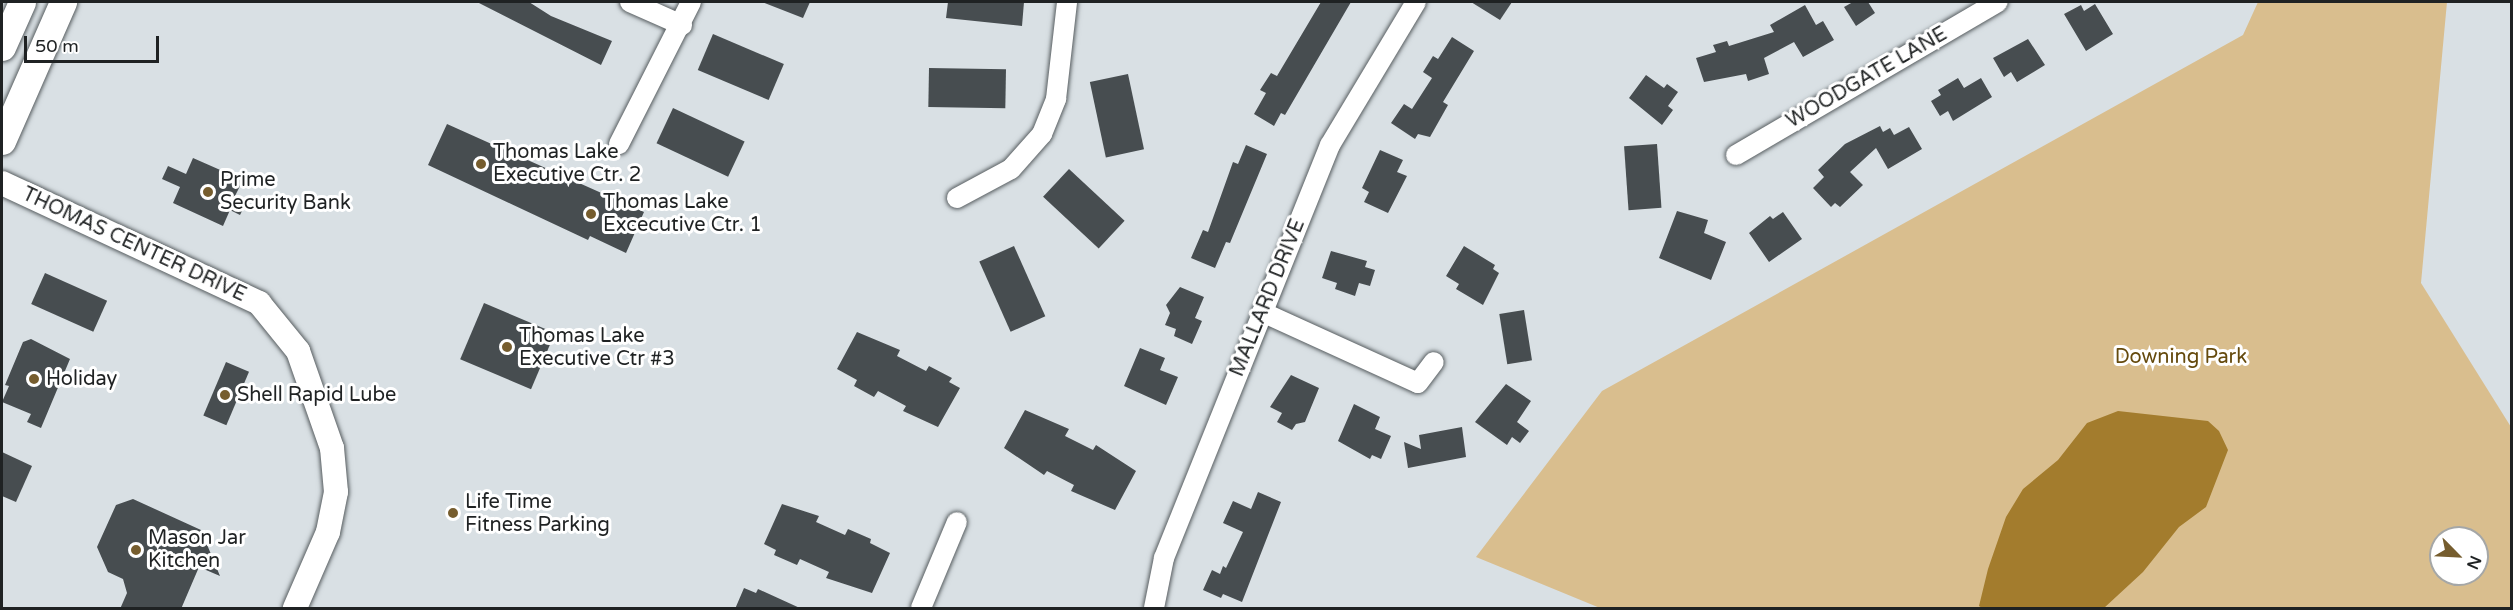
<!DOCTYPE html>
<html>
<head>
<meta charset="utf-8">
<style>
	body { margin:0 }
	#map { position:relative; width:2513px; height:610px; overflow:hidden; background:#d9e0e4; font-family:"Varela Round",sans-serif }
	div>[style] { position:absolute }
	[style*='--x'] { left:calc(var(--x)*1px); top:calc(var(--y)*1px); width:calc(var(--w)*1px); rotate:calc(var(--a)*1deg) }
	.green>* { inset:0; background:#d9be8e }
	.water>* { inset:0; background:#a37c2d }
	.building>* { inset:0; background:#474d50; transform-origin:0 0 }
	.roads { filter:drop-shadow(0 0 2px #575d60) drop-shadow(0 0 2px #575d60) }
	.minor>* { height:20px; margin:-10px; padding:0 10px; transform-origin:10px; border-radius:10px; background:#fff }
	.tertiary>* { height:24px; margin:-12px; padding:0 12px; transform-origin:12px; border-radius:12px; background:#fff }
	.secondary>* { height:27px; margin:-13.5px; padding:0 13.5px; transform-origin:13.5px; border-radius:13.5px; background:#fff }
	.dots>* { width:16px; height:16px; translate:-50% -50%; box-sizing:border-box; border:3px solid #fff; border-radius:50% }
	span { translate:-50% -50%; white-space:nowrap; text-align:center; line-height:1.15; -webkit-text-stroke:6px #fff; paint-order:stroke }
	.street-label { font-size:20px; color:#1f2223 }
	.poi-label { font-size:20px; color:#1f2223 }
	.left { translate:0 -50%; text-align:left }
	.park-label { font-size:20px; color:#654a0d }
	.frame { position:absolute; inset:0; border:3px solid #1f2223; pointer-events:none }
	.north { position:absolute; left:2429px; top:526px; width:60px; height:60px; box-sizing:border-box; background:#fff; border:2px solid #a5a7a7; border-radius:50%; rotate:114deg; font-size:16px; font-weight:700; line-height:24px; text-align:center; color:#1f2223 }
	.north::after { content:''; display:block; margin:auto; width:21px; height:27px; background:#765d2e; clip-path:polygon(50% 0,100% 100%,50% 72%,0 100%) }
	.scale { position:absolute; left:24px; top:36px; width:135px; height:27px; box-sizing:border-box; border:3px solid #1f2223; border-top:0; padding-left:8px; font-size:18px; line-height:21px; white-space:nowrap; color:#1f2223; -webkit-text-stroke:4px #fff; paint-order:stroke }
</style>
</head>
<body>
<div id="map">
	<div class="green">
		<div style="clip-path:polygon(evenodd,2258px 2px,2447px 2px,2421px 283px,2511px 427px,2511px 608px,1600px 608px,1476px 557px,1602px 391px,2243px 35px,2258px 2px,2441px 538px,2477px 538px,2477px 574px,2441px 574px,2441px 538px)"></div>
	</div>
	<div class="water">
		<div style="clip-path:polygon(2118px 411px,2208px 421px,2219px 431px,2228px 450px,2206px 507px,2179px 527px,2143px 572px,2104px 608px,1982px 608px,1979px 606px,1988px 569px,2006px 517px,2023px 489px,2058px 460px,2087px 423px)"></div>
	</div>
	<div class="building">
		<div style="clip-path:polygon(477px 2px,529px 2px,551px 16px,612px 41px,601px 65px)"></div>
		<div style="clip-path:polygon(762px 2px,810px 2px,803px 18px)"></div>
		<div style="clip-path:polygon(948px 2px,1024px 2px,1022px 26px,946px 18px)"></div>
		<div style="clip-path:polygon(1321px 2px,1351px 2px,1285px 115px,1281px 113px,1274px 126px,1254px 114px,1266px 93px,1260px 90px,1271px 73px,1277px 76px)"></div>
		<div style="clip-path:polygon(1471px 2px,1512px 2px,1500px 20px)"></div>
		<div style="clip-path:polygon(1853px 2px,1868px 2px,1875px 13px,1856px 26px,1844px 7px)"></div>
		<div style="clip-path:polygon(2095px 4px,2113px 34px,2086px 51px,2064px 14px,2081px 5px,2084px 11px)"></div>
		<div style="clip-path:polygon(1805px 5px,1816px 25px,1823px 21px,1834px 40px,1803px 57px,1794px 42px,1764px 58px,1769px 74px,1748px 81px,1746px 74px,1704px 82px,1696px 58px,1716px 52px,1713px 45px,1727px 41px,1729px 46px,1774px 32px,1770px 25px)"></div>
		<div style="left:713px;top:34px;width:77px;height:39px;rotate:23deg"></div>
		<div style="clip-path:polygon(1452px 37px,1474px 51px,1443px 102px,1448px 105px,1430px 137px,1418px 134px,1415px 139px,1391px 123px,1404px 104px,1412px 109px,1432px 78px,1423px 72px,1433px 56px,1438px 59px)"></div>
		<div style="clip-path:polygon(2028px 39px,2045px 65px,2017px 82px,2011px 72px,2004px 77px,1993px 58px)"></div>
		<div style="left:929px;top:68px;width:77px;height:39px;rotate:1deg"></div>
		<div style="left:1128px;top:74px;width:77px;height:39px;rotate:78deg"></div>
		<div style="clip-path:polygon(1646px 75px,1664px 88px,1667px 84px,1678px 92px,1668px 106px,1673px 110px,1662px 125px,1629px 98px)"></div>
		<div style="clip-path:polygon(1958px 78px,1964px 88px,1981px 78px,1992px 97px,1953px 121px,1948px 111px,1940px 116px,1931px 101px,1941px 95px,1938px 90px)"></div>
		<div style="left:673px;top:108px;width:79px;height:39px;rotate:25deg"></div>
		<div style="clip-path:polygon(447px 124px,644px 212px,626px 253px,590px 236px,588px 240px,428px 165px)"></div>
		<div style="clip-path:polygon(1880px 126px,1883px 132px,1890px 128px,1894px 135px,1909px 127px,1922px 149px,1888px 169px,1876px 148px,1850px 172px,1863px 185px,1840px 207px,1835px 203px,1831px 207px,1813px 188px,1824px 177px,1818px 170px,1845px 144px)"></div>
		<div style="left:1657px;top:144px;width:64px;height:33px;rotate:86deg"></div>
		<div style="clip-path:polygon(1246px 145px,1267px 154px,1230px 243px,1226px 242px,1215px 268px,1191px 258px,1203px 230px,1208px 232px,1233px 162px,1238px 164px)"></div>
		<div style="clip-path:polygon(1380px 150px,1403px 160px,1397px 172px,1407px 176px,1388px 213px,1364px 202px,1369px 192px,1362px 188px)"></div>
		<div style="clip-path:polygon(193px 158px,243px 180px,235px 196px,247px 201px,240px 215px,230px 210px,223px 226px,173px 203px,180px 187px,162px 179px,168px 166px,186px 174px)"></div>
		<div style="left:1069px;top:169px;width:76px;height:38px;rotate:43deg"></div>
		<div style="clip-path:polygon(1677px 211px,1708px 220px,1704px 233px,1726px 242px,1711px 280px,1659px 258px)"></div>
		<div style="clip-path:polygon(1783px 212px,1802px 239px,1769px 262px,1749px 233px,1770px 216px,1773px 219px)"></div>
		<div style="left:1014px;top:246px;width:77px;height:38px;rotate:66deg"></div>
		<div style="clip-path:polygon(1464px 246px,1495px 265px,1493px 269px,1499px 273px,1483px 305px,1456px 289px,1459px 284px,1446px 276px)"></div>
		<div style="clip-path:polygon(1331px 251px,1367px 261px,1365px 267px,1375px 270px,1370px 286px,1359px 283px,1355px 296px,1335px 289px,1337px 283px,1322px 278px)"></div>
		<div style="left:45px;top:273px;width:68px;height:34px;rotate:24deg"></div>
		<div style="clip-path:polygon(1180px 287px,1204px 297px,1195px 318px,1202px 321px,1192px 344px,1174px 336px,1176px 329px,1165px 325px,1170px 313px,1166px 305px)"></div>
		<div style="left:484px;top:303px;width:77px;height:61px;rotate:23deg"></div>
		<div style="left:1524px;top:310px;width:51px;height:25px;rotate:81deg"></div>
		<div style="clip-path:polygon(857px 332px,900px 350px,897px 356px,926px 371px,929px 366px,952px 378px,949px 382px,960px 388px,938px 427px,903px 411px,906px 406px,878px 391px,874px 397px,854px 386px,857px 380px,837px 369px)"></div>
		<div style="clip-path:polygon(31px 339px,70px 359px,41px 428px,27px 422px,31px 414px,2px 402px,9px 386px,5px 385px,23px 342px)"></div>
		<div style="clip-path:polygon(1140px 348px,1165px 358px,1160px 370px,1178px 377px,1166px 405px,1124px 386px)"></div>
		<div style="left:226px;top:362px;width:25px;height:58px;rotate:23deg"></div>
		<div style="clip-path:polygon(1291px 375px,1319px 388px,1305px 422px,1296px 424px,1292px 430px,1277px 422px,1282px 413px,1270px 407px)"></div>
		<div style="clip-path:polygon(1506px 384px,1531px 401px,1517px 422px,1529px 431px,1520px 443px,1512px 437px,1507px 445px,1475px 422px)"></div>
		<div style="clip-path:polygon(1354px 404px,1380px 417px,1375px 429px,1391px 436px,1381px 459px,1372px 455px,1370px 459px,1338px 441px)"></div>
		<div style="clip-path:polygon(1025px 410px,1069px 429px,1065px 436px,1093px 450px,1096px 445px,1136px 471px,1115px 510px,1071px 491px,1074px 485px,1047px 471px,1044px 475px,1004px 448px)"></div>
		<div style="clip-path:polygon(1462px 427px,1466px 457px,1408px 468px,1404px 442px,1421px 449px,1419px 435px)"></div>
		<div style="clip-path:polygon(2px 452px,32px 466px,16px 502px,2px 496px)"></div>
		<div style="clip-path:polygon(1258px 492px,1281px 502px,1242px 602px,1223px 594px,1221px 598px,1203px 590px,1212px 570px,1220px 574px,1223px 566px,1226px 568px,1243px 532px,1223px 523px,1233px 501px,1251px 509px)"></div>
		<div style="clip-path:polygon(133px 499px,201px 530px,220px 576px,199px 567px,181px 609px,120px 609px,127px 593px,123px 579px,108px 572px,97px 547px,116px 505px)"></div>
		<div style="clip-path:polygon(782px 504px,819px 516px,816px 522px,845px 535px,848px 529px,871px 539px,870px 543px,890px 553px,872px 593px,826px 578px,829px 572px,800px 559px,797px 565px,774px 555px,776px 550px,764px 544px)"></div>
		<div style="clip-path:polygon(744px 588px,756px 593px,758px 589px,802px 609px,735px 609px)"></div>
	</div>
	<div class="roads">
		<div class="minor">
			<div style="--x:630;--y:2;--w:57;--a:23.9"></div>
			<div style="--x:619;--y:144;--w:159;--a:-63.1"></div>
			<div style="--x:1736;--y:155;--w:303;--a:-30.3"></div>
			<div style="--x:957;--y:198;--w:61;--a:-28.2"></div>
			<div style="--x:1011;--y:169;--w:47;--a:-48.5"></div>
			<div style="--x:1042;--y:134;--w:38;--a:-68"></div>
			<div style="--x:1056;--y:99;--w:98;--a:-83.5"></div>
			<div style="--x:1262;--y:312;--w:171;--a:24.5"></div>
			<div style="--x:1418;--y:383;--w:26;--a:-53"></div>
			<div style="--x:921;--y:608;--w:93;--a:-67.3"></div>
			<div style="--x:1154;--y:608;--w:51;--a:-78.7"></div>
			<div style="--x:1164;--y:558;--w:445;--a:-68.1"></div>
			<div style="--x:1330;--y:145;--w:167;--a:-59"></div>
		</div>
		<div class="tertiary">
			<div style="--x:2;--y:183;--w:284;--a:25"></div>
			<div style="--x:259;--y:303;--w:62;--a:50.9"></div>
			<div style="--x:298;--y:351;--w:103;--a:70.7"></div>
			<div style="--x:332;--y:448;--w:44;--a:84.8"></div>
			<div style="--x:336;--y:492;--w:41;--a:101.3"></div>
			<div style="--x:328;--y:532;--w:83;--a:113.5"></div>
		</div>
		<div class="secondary">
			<div style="--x:2;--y:47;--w:49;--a:-66"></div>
			<div style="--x:2;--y:141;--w:152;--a:-66.3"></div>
		</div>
	</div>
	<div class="dots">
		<div style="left:481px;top:164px;background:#765d2e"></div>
		<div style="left:208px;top:192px;background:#765d2e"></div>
		<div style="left:591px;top:214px;background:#765d2e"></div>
		<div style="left:507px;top:347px;background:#765d2e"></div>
		<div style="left:34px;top:379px;background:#765d2e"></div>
		<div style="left:225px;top:395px;background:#765d2e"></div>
		<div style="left:453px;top:513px;background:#765d2e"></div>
		<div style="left:136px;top:550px;background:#765d2e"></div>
	</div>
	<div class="street-label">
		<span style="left:1867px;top:78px;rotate:-30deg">WOODGATE LANE</span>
		<span style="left:134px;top:245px;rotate:25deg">THOMAS CENTER DRIVE</span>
		<span style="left:1268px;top:298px;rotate:-68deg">MALLARD DRIVE</span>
	</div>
	<div class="poi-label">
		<span class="left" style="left:493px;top:164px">Thomas Lake<br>Executive Ctr. 2</span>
		<span class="left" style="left:220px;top:192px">Prime<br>Security Bank</span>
		<span class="left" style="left:603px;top:214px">Thomas Lake<br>Excecutive Ctr. 1</span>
		<span class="left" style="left:519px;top:348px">Thomas Lake<br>Executive Ctr #3</span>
		<span class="left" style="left:46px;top:379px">Holiday</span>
		<span class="left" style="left:237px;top:395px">Shell Rapid Lube</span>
		<span class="left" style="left:465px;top:514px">Life Time<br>Fitness Parking</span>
		<span class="left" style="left:148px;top:550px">Mason Jar<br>Kitchen</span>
	</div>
	<div class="park-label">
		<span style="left:2181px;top:357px">Downing Park</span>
	</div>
	<div class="frame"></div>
	<div class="north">N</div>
	<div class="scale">50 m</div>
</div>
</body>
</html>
